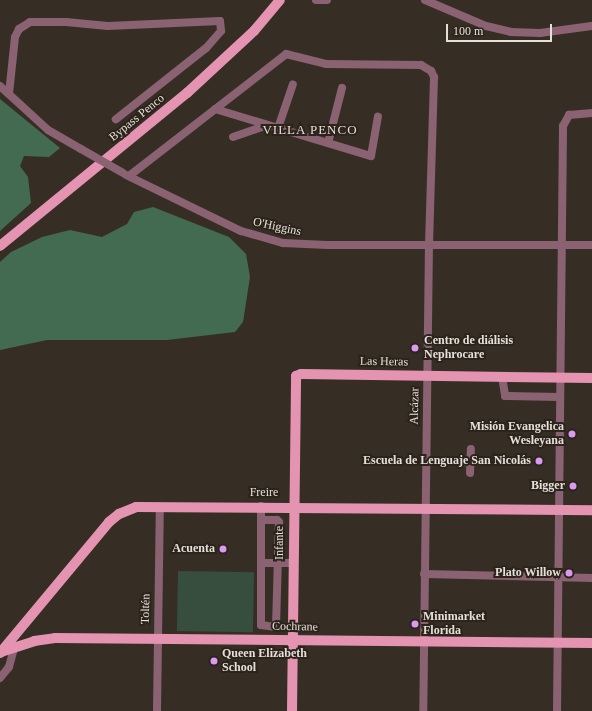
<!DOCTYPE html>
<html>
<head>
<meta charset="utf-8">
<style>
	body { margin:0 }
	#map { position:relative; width:592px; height:711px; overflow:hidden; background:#362e25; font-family:"Times New Roman",serif }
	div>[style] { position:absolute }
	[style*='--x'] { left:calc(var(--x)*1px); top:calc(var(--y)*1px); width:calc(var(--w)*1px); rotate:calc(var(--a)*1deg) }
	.green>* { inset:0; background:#374e3e; transform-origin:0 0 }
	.forest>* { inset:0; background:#436b51 }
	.minor>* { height:8px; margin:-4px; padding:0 4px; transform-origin:4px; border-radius:4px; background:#8a6271 }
	.major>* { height:10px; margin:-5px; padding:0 5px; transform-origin:5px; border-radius:5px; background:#e493b1 }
	.minor-bridge>* { height:8px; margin:-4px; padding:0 4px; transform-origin:4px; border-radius:4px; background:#8a6271 }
	.dots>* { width:11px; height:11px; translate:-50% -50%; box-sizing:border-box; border:2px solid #2c241b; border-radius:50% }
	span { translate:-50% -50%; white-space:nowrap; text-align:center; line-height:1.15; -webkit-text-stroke:4px #2c241b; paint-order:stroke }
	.street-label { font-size:12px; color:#e5dfda }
	.poi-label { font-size:12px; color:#e5dfda; font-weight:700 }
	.left { translate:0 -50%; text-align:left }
	.right { translate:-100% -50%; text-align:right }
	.neighbourhood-label { font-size:13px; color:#e5dfda; letter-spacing:1px }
	.scale { position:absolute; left:446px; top:24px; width:106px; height:18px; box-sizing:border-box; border:2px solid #e5dfda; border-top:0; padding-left:5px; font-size:12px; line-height:14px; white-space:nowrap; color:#e5dfda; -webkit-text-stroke:3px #2c241b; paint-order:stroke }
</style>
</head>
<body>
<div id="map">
	<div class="green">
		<div style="left:178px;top:571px;width:76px;height:60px;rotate:1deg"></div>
	</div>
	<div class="forest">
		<div style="clip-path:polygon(0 99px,60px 148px,49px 157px,24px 156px,20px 166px,28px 177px,31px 203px,0 231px)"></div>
		<div style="clip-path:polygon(153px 207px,229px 237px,246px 254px,250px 277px,243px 322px,235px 332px,167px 340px,47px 340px,0 350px,0 262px,11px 252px,42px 237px,70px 230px,102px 237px,127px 224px,134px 212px)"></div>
	</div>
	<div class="minor">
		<div style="--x:316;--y:0;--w:11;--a:0"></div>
		<div style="--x:425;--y:0;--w:66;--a:23.1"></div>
		<div style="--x:486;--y:26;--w:26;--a:13"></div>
		<div style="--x:511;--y:32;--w:29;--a:2"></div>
		<div style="--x:540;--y:33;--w:52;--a:-7.7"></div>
		<div style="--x:0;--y:86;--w:65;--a:42.5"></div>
		<div style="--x:48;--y:130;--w:38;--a:30"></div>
		<div style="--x:9;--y:94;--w:57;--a:-84"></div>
		<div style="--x:15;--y:37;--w:9;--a:-63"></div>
		<div style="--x:19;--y:29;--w:13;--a:-32"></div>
		<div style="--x:30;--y:22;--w:36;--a:0"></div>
		<div style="--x:66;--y:22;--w:42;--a:5.4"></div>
		<div style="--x:108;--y:26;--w:112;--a:-2.6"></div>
		<div style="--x:220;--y:21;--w:10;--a:84"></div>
		<div style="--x:221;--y:31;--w:23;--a:131"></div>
		<div style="--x:206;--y:48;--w:115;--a:141.7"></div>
		<div style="--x:215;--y:109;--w:163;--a:16.8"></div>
		<div style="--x:371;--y:156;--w:40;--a:-80"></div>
		<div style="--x:278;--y:128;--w:46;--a:-71.2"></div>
		<div style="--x:233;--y:137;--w:36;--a:-19"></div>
		<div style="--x:328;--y:143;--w:57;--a:-75.7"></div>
		<div style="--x:126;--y:175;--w:128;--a:26"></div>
		<div style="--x:241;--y:231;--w:44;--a:15.9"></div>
		<div style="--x:283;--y:243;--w:44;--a:2.6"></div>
		<div style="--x:327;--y:245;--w:265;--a:0"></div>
		<div style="--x:129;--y:176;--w:199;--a:-37.8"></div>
		<div style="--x:286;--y:54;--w:41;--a:14"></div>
		<div style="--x:326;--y:64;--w:95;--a:0.6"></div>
		<div style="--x:421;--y:65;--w:12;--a:31"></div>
		<div style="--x:431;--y:71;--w:7;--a:63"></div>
		<div style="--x:434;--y:77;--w:166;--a:91.7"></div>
		<div style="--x:429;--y:243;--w:468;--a:90.7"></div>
		<div style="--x:502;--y:376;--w:20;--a:81"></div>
		<div style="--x:505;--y:396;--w:54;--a:1.1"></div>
		<div style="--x:426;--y:462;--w:44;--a:0"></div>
		<div style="--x:470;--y:473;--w:24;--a:-88"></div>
		<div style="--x:261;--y:506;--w:119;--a:90"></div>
		<div style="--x:261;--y:625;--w:15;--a:8"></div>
		<div style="--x:276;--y:627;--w:105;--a:-88.4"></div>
		<div style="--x:279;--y:522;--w:3;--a:-135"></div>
		<div style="--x:277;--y:520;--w:15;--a:180"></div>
		<div style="--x:262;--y:563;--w:31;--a:0"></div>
		<div style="--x:424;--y:574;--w:168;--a:1.4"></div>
		<div style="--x:0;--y:678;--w:14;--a:-51"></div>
		<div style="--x:9;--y:667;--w:20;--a:-75"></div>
		<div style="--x:157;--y:711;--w:204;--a:-89.2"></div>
		<div style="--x:557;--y:711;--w:585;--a:-89.41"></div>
		<div style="--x:563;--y:126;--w:13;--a:-61"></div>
		<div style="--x:569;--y:115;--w:23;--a:-5"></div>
	</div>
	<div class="major">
		<div style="--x:0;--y:246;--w:242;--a:-39.3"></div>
		<div style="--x:187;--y:93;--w:91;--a:-42.8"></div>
		<div style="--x:254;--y:31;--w:40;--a:-50"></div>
		<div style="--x:1;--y:652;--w:35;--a:-18"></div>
		<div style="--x:34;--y:641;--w:21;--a:-8"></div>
		<div style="--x:55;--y:638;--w:537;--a:0.53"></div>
		<div style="--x:0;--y:653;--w:170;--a:-50.2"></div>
		<div style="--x:109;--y:522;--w:13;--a:-39"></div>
		<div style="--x:119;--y:514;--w:18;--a:-22"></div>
		<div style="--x:136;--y:507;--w:456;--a:0.4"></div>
		<div style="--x:292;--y:711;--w:335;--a:-89.3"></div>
		<div style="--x:296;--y:376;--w:5;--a:-22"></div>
		<div style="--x:301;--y:374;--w:291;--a:0.8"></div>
	</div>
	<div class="minor-bridge">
		<div style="--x:81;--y:149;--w:48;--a:29.7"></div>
	</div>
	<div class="dots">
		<div style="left:415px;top:348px;background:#dc99f4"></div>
		<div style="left:572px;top:434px;background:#dc99f4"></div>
		<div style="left:539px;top:461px;background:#dc99f4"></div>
		<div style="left:573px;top:486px;background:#dc99f4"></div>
		<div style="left:223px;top:549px;background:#dc99f4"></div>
		<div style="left:569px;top:573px;background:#dc99f4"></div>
		<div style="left:415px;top:624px;background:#dc99f4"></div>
		<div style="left:214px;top:661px;background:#dc99f4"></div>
	</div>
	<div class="street-label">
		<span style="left:137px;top:118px;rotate:-39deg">Bypass Penco</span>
		<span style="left:277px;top:227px;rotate:12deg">O'Higgins</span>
		<span style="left:384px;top:362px;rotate:1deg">Las Heras</span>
		<span style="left:415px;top:406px;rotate:-89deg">Alcázar</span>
		<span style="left:264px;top:493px">Freire</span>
		<span style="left:280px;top:543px;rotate:-90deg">Infante</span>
		<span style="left:146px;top:609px;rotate:-89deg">Toltén</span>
		<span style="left:295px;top:627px;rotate:1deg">Cochrane</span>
	</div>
	<div class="poi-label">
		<span class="left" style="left:424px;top:348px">Centro de diálisis<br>Nephrocare</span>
		<span class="right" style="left:564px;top:434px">Misión Evangelica<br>Wesleyana</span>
		<span class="right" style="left:531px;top:461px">Escuela de Lenguaje San Nicolás</span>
		<span class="right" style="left:565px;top:486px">Bigger</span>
		<span class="right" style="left:215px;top:549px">Acuenta</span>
		<span class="right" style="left:561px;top:573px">Plato Willow</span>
		<span class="left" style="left:423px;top:624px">Minimarket<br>Florida</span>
		<span class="left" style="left:222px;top:661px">Queen Elizabeth<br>School</span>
	</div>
	<div class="neighbourhood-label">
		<span style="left:310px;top:130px">VILLA PENCO</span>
	</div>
	<div class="scale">100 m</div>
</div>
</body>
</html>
